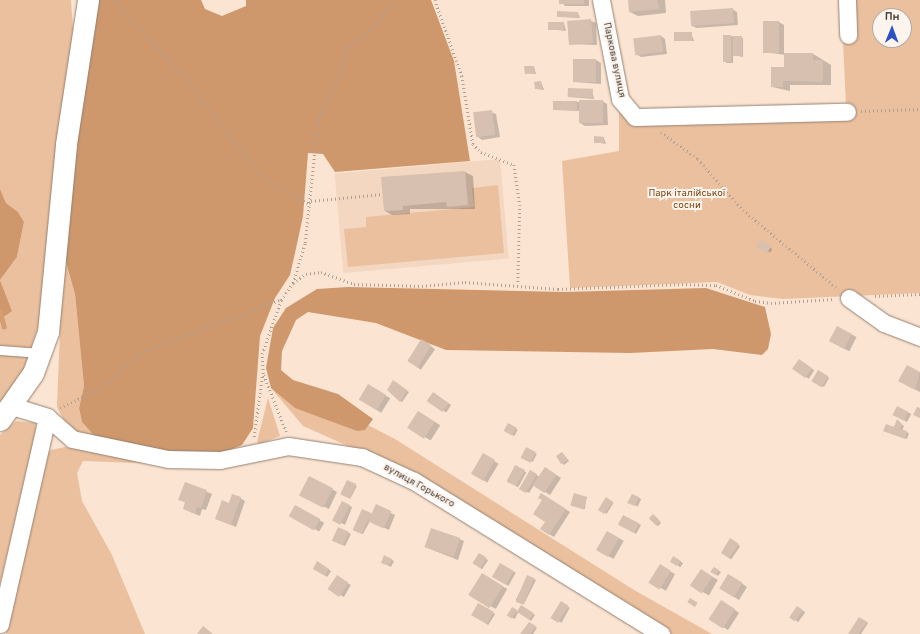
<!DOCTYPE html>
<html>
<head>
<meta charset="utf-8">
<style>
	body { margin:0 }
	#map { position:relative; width:920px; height:634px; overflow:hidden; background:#fbe4d2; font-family:Overpass,sans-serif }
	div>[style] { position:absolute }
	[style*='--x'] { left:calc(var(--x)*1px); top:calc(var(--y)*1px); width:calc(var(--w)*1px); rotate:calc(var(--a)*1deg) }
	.built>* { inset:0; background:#f3d7c0; transform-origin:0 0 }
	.green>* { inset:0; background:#ebc09e }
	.forest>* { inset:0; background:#cf986c }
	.shadow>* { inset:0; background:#0003; transform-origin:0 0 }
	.stream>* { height:4.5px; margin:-2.25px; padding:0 2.25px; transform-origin:2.25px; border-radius:2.25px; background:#d59e72 }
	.building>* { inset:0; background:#d7c0af; transform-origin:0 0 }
	.path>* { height:2.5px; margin-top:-1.25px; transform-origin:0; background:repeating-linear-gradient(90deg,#b1a092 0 1px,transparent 0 4px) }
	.roads { filter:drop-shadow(0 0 1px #968171) drop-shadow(0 0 1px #968171) }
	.service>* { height:9px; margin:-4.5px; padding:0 4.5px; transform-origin:4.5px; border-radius:4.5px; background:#fff }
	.minor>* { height:17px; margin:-8.5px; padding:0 8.5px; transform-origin:8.5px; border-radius:8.5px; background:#fff }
	.tertiary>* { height:21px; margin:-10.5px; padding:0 10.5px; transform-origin:10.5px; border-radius:10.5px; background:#fff }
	span { translate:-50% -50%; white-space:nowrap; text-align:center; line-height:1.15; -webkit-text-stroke:4px #fdf4ed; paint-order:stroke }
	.street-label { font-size:10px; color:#443b34 }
	.park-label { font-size:10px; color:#7c4815 }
	.north { position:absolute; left:872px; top:8px; width:40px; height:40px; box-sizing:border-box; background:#fdf4ed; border:1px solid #b3aaa3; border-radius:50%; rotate:1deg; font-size:11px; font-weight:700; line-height:16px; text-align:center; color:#443b34 }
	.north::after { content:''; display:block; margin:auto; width:14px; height:18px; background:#2b52c1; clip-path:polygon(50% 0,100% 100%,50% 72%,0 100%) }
</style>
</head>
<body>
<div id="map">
	<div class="built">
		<div style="left:500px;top:159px;width:100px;height:166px;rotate:85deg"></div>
	</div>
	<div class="green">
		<div style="clip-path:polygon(0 0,71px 0,73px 29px,41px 318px,23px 373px,0 405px,0 316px,12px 311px,0 280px,17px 257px,24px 222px,18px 212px,6px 203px,0 189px)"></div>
		<div style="clip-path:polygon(evenodd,841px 0,920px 0,920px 293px,783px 299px,750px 295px,717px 282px,570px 288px,562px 161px,619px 151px,619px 111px,846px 105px,841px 0,880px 16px,904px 16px,904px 40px,880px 40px,880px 16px)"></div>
		<div style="clip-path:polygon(498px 185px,504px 253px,348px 267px,344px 229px,366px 227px,366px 217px,474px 207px,472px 188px)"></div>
		<div style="clip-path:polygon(63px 252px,75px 294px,84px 386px,79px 408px,82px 422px,97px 439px,68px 428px,57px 407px)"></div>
		<div style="clip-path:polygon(284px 382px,395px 439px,634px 590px,712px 634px,672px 634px,348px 446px,303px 426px,271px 388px)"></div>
		<div style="clip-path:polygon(268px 398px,280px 436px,260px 444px,257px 442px)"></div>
		<div style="clip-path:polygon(16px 421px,35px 423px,36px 430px,0 584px,0 435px)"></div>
		<div style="clip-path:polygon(65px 447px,161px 464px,83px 461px,77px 473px,82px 501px,112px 555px,145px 634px,6px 634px,45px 456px,51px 450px)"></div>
	</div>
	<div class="forest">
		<div style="clip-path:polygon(97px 0,201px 0,205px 9px,222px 16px,246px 6px,246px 0,431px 0,454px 61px,470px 161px,335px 172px,323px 154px,308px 153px,303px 216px,295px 253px,290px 275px,275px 298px,260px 336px,253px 428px,242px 445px,225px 452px,182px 454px,97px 439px,82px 422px,79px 408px,84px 386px,75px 294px,63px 252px,70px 174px)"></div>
		<div style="clip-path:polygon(0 189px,6px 203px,18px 212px,24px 222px,17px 257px,0 280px,12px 311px,5px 316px,0 316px)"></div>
		<div style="clip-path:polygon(348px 287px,564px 292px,706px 288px,765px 307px,771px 334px,768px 349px,762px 355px,713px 349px,630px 353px,446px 350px,376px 323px,308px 312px,296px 320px,282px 351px,281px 370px,293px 380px,338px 394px,373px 419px,365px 430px,357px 431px,295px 408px,271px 388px,266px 368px,273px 328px,286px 308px,317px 289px)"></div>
	</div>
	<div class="shadow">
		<div style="clip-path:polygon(560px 0,589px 0,589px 6px,565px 6px)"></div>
		<div style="clip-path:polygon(629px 0,669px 0,665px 0,666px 13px,638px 16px,630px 12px)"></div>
		<div style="clip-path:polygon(732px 9px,737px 12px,738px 25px,697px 28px,692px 26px)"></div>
		<div style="clip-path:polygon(558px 12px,578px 13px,580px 18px,560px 17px)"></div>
		<div style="clip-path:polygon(591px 21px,596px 23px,597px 45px,569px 44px,568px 22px)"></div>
		<div style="clip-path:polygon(779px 22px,784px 25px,784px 54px,813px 54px,820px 58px,831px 65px,831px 85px,790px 85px,790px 91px,772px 87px,785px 68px,785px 55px,764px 52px)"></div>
		<div style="clip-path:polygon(564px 23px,566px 31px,548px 29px)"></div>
		<div style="clip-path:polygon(691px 33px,694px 41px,675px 41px)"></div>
		<div style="clip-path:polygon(661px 36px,665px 39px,667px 54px,641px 57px,636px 54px)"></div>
		<div style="clip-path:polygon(731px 36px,743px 38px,743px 57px,733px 55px,733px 63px,726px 63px)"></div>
		<div style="clip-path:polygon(596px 60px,601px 63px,601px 84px,574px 82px)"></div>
		<div style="clip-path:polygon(534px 67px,536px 74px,526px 73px)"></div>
		<div style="clip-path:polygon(541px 82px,544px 90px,536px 89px)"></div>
		<div style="clip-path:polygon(592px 90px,594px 99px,569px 97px)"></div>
		<div style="clip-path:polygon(602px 101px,607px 104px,608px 125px,585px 126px,580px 123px,580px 111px,554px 110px,577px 102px)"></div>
		<div style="clip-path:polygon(491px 112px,496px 114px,500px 137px,482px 140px,478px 137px)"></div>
		<div style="clip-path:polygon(604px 138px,606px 144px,595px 142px)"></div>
		<div style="clip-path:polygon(465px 172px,473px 176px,475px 209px,410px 209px,410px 214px,392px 215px,385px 211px,382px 178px)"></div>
		<div style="left:760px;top:242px;width:14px;height:4px;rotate:30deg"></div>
		<div style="left:837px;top:327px;width:22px;height:16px;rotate:27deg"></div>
		<div style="left:422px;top:340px;width:16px;height:25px;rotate:35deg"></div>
		<div style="left:800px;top:361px;width:17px;height:10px;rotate:33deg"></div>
		<div style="clip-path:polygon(907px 366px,920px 373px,920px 392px,899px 381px)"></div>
		<div style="clip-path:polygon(818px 371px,829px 378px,824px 387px,812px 381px)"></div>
		<div style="clip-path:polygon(393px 382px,409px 392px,402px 402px,400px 401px)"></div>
		<div style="left:369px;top:385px;width:25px;height:17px;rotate:32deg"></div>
		<div style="left:433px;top:394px;width:21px;height:9px;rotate:31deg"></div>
		<div style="left:898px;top:407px;width:15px;height:9px;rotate:28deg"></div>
		<div style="left:419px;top:412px;width:25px;height:18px;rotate:32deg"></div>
		<div style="clip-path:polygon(899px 422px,904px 426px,902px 431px,909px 433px,907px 439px,887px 432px)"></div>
		<div style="left:509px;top:425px;width:10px;height:7px;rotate:29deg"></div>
		<div style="left:527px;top:449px;width:11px;height:9px;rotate:27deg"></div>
		<div style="clip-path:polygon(562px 453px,569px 461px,564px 465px,562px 463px)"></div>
		<div style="left:484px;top:455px;width:17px;height:22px;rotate:31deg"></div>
		<div style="left:515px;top:466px;width:13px;height:17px;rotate:29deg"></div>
		<div style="clip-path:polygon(530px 471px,540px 477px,550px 471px,561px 478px,550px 495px,534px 485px,529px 493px,520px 488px)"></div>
		<div style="clip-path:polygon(310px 477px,337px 492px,329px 509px,306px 498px)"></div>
		<div style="left:347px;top:481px;width:11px;height:14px;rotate:27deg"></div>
		<div style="clip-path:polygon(185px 483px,212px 494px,206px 510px,202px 509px,200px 516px,184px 509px,186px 503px,180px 499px)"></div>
		<div style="left:632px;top:495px;width:10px;height:8px;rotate:24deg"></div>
		<div style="clip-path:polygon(546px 497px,570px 512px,554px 537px,549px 534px,547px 521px)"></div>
		<div style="clip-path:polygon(240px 498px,245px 501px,236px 527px,217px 519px,229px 504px)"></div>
		<div style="clip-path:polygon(586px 498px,585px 509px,573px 506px)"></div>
		<div style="left:606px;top:498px;width:9px;height:13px;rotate:32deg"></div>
		<div style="left:342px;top:503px;width:11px;height:19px;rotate:22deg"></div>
		<div style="left:296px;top:506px;width:33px;height:10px;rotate:31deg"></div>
		<div style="clip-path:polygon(377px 506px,395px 515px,389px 530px,370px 521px,363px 534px,354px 530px,363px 510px,372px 515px)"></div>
		<div style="clip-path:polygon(623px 516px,641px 525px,636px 534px,619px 524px)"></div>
		<div style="clip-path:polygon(655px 516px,661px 523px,658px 526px,656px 525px)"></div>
		<div style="clip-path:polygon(338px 528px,351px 534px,345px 546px,335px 541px)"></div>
		<div style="left:608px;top:532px;width:18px;height:21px;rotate:29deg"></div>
		<div style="clip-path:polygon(459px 539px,464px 541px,458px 560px,425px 547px)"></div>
		<div style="left:731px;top:540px;width:11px;height:16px;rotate:34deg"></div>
		<div style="left:479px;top:554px;width:11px;height:11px;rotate:34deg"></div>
		<div style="clip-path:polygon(385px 557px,394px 561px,391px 567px,382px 562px)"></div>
		<div style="left:674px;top:557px;width:11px;height:5px;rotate:34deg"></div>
		<div style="left:318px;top:562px;width:16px;height:7px;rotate:35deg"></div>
		<div style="left:500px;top:564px;width:18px;height:15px;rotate:29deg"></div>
		<div style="left:660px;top:566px;width:17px;height:19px;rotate:28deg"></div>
		<div style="clip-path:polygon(714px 568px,721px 572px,718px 576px,712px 571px)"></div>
		<div style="left:702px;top:571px;width:18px;height:18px;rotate:29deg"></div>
		<div style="left:483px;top:575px;width:28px;height:23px;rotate:30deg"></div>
		<div style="left:528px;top:576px;width:9px;height:27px;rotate:27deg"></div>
		<div style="left:337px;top:577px;width:16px;height:14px;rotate:30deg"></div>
		<div style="clip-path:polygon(734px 578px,747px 587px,739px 600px,720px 588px)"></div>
		<div style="left:561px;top:603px;width:10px;height:17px;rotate:29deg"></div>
		<div style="left:479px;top:604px;width:19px;height:13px;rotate:32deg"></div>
		<div style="clip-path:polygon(726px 604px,739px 613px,728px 630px,710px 619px)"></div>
		<div style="clip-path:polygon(522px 606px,535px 615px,531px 621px,518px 612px,515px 619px,509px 616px,512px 609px,518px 612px)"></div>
		<div style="left:798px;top:607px;width:9px;height:12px;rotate:36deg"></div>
		<div style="clip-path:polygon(860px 618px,868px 623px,861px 634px,849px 634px)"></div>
		<div style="clip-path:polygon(529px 623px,537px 628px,533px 634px,521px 634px)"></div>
	</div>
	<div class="stream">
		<div style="--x:0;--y:311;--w:16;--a:75"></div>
	</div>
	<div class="building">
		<div style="left:559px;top:0;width:25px;height:4px"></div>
		<div style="clip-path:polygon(628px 0,658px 0,659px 9px,629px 12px)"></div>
		<div style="left:733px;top:8px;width:15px;height:43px;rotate:86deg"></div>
		<div style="clip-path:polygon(557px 11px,578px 12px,578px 17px,557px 17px)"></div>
		<div style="left:591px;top:19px;width:24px;height:24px;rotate:85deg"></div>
		<div style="left:763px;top:21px;width:16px;height:32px"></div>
		<div style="left:548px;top:22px;width:16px;height:8px"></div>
		<div style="left:674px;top:32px;width:18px;height:9px"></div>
		<div style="left:661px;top:35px;width:17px;height:28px;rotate:83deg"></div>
		<div style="left:723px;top:35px;width:8px;height:27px"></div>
		<div style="left:733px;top:36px;width:9px;height:20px"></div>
		<div style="clip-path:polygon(784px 53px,813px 53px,813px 60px,823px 60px,823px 82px,783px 81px,783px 87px,771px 87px,771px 67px,784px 67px)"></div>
		<div style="left:596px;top:59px;width:23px;height:23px;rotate:90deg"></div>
		<div style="clip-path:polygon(524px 66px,534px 66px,535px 73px,525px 74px)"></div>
		<div style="clip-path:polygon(541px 81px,542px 89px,535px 89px,534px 82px)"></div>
		<div style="left:568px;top:88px;width:25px;height:9px;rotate:2deg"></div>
		<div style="left:603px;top:100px;width:23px;height:24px;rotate:90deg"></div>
		<div style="left:577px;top:101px;width:9px;height:24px;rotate:90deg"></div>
		<div style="left:492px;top:110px;width:25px;height:19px;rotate:83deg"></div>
		<div style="clip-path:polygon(594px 136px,604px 137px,604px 143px,594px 143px)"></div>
		<div style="clip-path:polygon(465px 171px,468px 205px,447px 207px,446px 202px,403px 206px,403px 210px,384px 211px,381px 177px)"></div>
		<div style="clip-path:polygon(760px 240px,771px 247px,767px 253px,757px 247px)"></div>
		<div style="left:837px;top:326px;width:17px;height:17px;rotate:28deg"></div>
		<div style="left:421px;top:339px;width:12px;height:26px;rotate:31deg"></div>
		<div style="left:799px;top:359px;width:16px;height:12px;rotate:35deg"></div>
		<div style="clip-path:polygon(907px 365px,920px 372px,915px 390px,898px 381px)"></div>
		<div style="left:818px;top:370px;width:12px;height:13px;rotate:31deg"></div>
		<div style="clip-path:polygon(393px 380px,407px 390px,400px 402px,387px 390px)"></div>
		<div style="left:368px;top:384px;width:21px;height:18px;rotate:31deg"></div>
		<div style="left:433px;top:392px;width:19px;height:11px;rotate:35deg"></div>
		<div style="left:897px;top:406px;width:13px;height:10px;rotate:27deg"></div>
		<div style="clip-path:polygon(917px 407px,920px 408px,920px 418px,913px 415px)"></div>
		<div style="left:418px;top:411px;width:20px;height:20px;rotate:33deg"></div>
		<div style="clip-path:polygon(897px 419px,902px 424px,900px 429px,907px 431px,905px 439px,883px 431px,886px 424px,894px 427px)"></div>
		<div style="left:508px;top:423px;width:10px;height:9px;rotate:29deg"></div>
		<div style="left:526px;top:447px;width:11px;height:12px;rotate:27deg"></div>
		<div style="clip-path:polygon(562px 452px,568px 460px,561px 464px,556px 456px)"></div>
		<div style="left:483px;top:453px;width:14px;height:24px;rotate:30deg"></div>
		<div style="clip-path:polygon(515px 465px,525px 470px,516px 486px,507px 482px)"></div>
		<div style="left:545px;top:467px;width:14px;height:22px;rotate:34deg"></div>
		<div style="left:530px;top:470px;width:8px;height:22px;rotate:30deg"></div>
		<div style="left:309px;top:476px;width:27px;height:22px;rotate:27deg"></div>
		<div style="left:347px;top:480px;width:10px;height:16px;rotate:24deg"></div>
		<div style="clip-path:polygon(185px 482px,207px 490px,201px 508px,197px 507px,195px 514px,183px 509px,185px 502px,178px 500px)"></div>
		<div style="clip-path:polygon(541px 493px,566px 509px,549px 535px,540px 529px,545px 522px,533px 514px,542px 500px,538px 498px)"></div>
		<div style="left:574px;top:493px;width:14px;height:13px;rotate:17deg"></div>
		<div style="clip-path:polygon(232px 494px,241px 497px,231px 525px,215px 519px,222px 500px,229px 503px)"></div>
		<div style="clip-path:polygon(632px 494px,639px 497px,635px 506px,627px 503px)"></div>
		<div style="clip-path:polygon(606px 497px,613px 502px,604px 514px,598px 510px)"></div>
		<div style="left:342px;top:501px;width:9px;height:22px;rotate:27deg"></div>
		<div style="left:376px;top:504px;width:17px;height:19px;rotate:25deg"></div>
		<div style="left:295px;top:505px;width:29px;height:13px;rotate:29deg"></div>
		<div style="left:362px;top:509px;width:10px;height:23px;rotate:24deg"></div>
		<div style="left:653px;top:514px;width:10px;height:6px;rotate:45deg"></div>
		<div style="left:623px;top:515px;width:18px;height:11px;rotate:27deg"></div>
		<div style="left:338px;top:527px;width:12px;height:15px;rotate:24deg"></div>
		<div style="left:431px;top:528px;width:31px;height:20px;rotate:19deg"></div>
		<div style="left:607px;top:531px;width:14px;height:22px;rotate:30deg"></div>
		<div style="clip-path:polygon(730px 538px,739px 544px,729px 558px,721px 553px)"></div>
		<div style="left:479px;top:553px;width:9px;height:12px;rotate:32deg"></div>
		<div style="clip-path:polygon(384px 555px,392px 559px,389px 566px,381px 563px)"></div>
		<div style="clip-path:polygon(673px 556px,681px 561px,677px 566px,670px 562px)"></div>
		<div style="clip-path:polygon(317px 561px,329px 569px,325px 576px,313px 569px)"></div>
		<div style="left:500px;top:563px;width:16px;height:16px;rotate:30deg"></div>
		<div style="left:660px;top:564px;width:13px;height:22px;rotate:32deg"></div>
		<div style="clip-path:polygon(714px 567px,719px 570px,716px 575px,710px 572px)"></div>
		<div style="left:701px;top:569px;width:14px;height:20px;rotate:34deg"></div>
		<div style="left:482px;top:573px;width:25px;height:26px;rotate:32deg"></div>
		<div style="left:728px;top:574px;width:17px;height:17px;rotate:31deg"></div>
		<div style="left:337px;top:575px;width:14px;height:17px;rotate:34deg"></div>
		<div style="left:527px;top:575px;width:8px;height:29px;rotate:23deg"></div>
		<div style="left:690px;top:598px;width:9px;height:5px;rotate:32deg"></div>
		<div style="left:721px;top:600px;width:17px;height:23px;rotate:33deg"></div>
		<div style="left:561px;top:601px;width:9px;height:20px;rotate:32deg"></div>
		<div style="left:478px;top:603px;width:18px;height:14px;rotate:29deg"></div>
		<div style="left:521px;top:605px;width:15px;height:8px;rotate:32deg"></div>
		<div style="left:797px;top:606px;width:7px;height:14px;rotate:34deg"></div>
		<div style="left:512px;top:607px;width:6px;height:10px;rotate:31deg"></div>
		<div style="clip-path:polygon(859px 617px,867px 622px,858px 634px,848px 634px)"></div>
		<div style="clip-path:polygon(529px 622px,536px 626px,530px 634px,520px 634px)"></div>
		<div style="clip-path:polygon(203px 626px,213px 634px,197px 634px)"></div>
	</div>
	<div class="path">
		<div style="--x:114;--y:0;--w:107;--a:47.7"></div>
		<div style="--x:186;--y:79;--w:124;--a:52.2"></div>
		<div style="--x:262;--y:177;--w:56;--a:29.7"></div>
		<div style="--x:435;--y:0;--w:81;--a:70.4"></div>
		<div style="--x:462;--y:76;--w:69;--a:80.8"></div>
		<div style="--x:473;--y:144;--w:11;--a:45"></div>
		<div style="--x:481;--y:152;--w:35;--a:22"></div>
		<div style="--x:514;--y:165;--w:40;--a:81.5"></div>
		<div style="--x:520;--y:205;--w:80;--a:91.4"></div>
		<div style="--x:861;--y:111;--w:59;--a:-1.9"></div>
		<div style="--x:661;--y:132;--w:46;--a:36.1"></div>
		<div style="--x:698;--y:159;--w:68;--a:48.6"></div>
		<div style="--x:743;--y:210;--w:124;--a:39.7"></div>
		<div style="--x:311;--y:201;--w:72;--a:-5.6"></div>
		<div style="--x:293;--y:283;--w:16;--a:-35"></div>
		<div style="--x:306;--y:274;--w:15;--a:-8"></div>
		<div style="--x:321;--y:272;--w:35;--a:20"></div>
		<div style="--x:354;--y:284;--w:68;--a:1.7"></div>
		<div style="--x:422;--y:286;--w:43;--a:-5.3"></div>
		<div style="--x:465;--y:282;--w:93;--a:4.3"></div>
		<div style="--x:558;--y:289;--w:124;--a:-2.3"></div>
		<div style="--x:682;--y:284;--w:34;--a:2"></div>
		<div style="--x:716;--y:285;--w:42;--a:22.3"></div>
		<div style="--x:755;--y:301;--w:16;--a:7"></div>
		<div style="--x:771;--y:303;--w:63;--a:-3.6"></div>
		<div style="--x:875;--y:296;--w:45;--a:-2.5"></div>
		<div style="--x:60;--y:408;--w:55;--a:-27"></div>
		<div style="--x:109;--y:383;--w:19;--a:-51"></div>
		<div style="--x:121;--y:368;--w:32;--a:-35"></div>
		<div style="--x:147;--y:350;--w:142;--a:-20.6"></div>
		<div style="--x:286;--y:432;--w:62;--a:-111.6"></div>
		<div style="--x:263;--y:374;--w:20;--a:-93"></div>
		<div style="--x:262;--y:354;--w:57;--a:-70.6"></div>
		<div style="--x:281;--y:300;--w:21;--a:-55"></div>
		<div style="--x:293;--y:283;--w:42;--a:-73.3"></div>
		<div style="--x:305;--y:243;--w:124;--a:-84"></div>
		<div style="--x:318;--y:120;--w:47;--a:-63.4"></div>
		<div style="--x:339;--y:78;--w:32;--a:-76"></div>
		<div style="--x:347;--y:47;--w:27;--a:-36"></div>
		<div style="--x:369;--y:31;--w:40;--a:-50"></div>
		<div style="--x:254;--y:437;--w:61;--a:-82.4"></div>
	</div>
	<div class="roads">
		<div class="service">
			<div style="--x:0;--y:350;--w:41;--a:4.2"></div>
		</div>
		<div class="minor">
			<div style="--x:601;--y:0;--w:101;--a:79.1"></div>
			<div style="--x:620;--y:99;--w:23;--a:50"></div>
			<div style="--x:635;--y:117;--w:212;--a:-1.4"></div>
			<div style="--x:847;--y:0;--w:35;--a:88"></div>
			<div style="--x:849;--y:298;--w:43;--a:35.5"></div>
			<div style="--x:884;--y:323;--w:39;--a:21"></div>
			<div style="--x:12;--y:406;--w:37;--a:17"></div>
			<div style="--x:47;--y:417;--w:33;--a:41"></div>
			<div style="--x:72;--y:439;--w:98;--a:11.8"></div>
			<div style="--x:168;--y:459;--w:52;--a:1.1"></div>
			<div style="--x:220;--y:460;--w:69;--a:-11.6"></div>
			<div style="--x:288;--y:446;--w:75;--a:8.5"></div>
			<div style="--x:362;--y:457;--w:57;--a:24.8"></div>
			<div style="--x:414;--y:481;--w:291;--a:31.8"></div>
			<div style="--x:0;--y:624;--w:212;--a:-77.2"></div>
		</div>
		<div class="tertiary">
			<div style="--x:0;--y:420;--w:57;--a:-54.9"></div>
			<div style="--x:33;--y:373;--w:44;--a:-69.9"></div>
			<div style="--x:48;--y:332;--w:189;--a:-84.5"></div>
			<div style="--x:66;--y:144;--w:146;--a:-81.3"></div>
		</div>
	</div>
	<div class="street-label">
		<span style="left:614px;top:60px;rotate:78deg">Паркова вулиця</span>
		<span style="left:419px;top:486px;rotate:29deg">вулиця Горького</span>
	</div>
	<div class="park-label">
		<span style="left:687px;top:199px">Парк італійської<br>сосни</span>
	</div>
	<div class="north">Пн</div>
</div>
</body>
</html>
